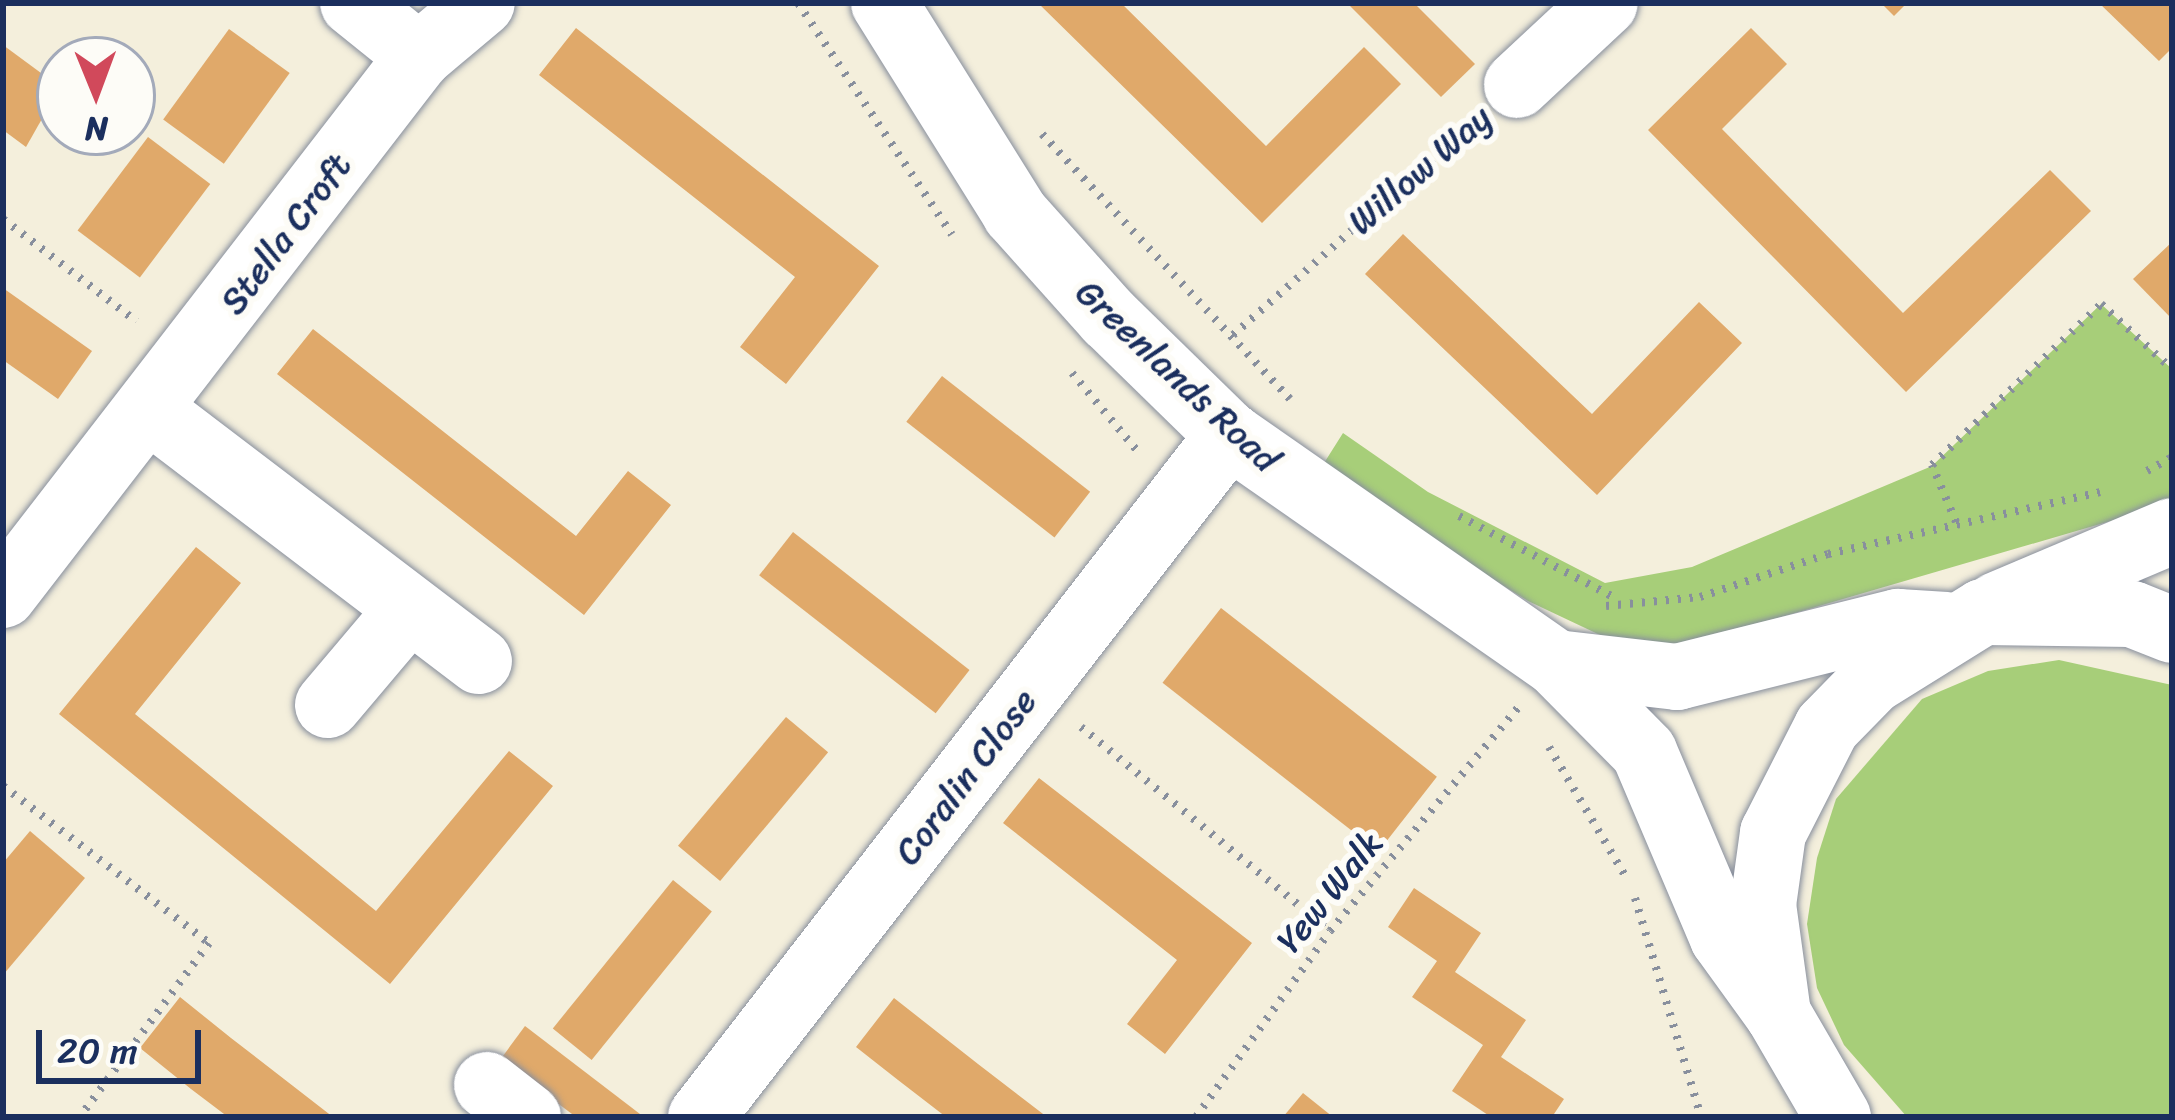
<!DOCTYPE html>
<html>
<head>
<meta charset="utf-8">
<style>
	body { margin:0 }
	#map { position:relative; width:2175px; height:1120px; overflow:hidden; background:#f4efdc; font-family:Sriracha,sans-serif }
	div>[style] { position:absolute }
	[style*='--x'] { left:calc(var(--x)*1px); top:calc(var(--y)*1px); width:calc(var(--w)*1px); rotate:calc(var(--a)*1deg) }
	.green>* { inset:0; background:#a7ce79 }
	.building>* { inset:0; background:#e0a96a; transform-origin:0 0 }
	.path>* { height:8px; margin-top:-4px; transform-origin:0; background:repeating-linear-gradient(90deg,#888f9d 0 3px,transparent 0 12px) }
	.roads { filter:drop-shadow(0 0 3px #888f9d) drop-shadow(0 0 3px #888f9d) }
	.minor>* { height:66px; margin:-33px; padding:0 33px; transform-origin:33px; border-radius:33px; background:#fff }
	span { translate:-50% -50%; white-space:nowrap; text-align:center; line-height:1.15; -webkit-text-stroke:12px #fdfcf7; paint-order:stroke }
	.street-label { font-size:36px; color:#1b2f5e }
	.frame { position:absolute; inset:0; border:6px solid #1b2f5e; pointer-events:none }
	.north { position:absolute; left:36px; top:36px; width:120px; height:120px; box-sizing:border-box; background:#fdfcf7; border:3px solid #a3aaba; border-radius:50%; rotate:179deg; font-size:33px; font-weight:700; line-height:48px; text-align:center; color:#1b2f5e }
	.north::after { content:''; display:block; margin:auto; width:42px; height:54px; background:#d1495b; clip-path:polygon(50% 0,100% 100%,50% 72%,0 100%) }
	.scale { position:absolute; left:36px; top:1030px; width:165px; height:54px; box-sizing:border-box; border:6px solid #1b2f5e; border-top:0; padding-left:15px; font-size:36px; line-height:42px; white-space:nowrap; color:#1b2f5e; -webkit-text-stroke:9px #fdfcf7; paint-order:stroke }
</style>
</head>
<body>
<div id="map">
	<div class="green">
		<div style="clip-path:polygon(2101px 304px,2172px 369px,2172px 503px,1686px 645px,1619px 644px,1528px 601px,1319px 471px,1343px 433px,1428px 492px,1605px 583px,1692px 567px,1932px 466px)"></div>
		<div style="clip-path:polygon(2059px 660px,2172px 685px,2172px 1117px,1907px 1117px,1844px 1045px,1817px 988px,1807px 924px,1817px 858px,1836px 799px,1922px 699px,1988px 671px)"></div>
	</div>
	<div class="building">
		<div style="clip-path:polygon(1038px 3px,1121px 3px,1266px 146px,1364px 47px,1401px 84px,1262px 223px)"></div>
		<div style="clip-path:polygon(1347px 3px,1414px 3px,1475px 64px,1441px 97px)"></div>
		<div style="clip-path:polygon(1881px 3px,1907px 3px,1894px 16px)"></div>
		<div style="clip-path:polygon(2099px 3px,2172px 3px,2172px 48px,2159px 61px)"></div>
		<div style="clip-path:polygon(576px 28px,879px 266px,786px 384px,740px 347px,795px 277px,539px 75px)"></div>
		<div style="clip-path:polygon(1751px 28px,1787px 64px,1722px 129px,1903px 313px,2050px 170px,2091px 211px,1906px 392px,1648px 130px)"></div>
		<div style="left:229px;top:29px;width:75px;height:112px;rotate:36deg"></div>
		<div style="clip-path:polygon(3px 45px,60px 87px,26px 147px,3px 130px)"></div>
		<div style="left:148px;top:137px;width:78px;height:117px;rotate:37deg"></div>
		<div style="clip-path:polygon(1403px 234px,1592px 414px,1699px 302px,1742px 343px,1597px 495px,1365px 274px)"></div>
		<div style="clip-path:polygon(2172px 242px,2172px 319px,2133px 279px)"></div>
		<div style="clip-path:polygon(3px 288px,92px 351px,58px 399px,3px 360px)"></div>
		<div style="clip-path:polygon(313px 329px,576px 536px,628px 471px,671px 505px,584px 615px,277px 374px)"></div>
		<div style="left:942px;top:376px;width:188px;height:58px;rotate:38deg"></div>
		<div style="left:793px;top:532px;width:224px;height:55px;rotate:38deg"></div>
		<div style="clip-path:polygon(196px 547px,241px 583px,135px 714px,376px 911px,509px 751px,553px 786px,390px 984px,59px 714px)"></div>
		<div style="left:1221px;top:608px;width:274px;height:95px;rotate:38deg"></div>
		<div style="left:786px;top:717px;width:55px;height:168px;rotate:40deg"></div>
		<div style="clip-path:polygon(1039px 778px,1252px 943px,1165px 1054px,1127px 1024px,1177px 960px,1003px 823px)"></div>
		<div style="clip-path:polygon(30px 831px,85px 878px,3px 975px,3px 863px)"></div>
		<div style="left:673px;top:880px;width:50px;height:191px;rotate:39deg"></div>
		<div style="clip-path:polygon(1414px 888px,1481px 933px,1455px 972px,1526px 1020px,1501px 1057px,1564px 1099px,1552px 1117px,1491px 1117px,1452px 1091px,1483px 1045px,1412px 997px,1437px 961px,1388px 927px)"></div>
		<div style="clip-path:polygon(180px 997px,231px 1038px,333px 1117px,228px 1117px,191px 1089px,140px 1048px)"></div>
		<div style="clip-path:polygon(894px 998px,978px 1064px,1047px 1117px,946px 1117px,898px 1080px,856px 1047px)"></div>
		<div style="clip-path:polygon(525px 1026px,640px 1114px,638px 1117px,576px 1117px,500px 1060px)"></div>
		<div style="clip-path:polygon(1303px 1093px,1333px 1117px,1283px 1117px)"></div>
	</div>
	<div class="path">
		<div style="--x:798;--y:3;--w:278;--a:56.4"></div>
		<div style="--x:1042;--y:134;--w:363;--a:46.9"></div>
		<div style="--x:3;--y:219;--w:168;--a:37.5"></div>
		<div style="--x:1233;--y:335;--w:324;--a:-41.4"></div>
		<div style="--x:1072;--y:373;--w:106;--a:50"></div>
		<div style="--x:2147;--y:471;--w:29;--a:-29"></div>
		<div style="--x:1459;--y:516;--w:174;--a:27.7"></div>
		<div style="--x:1956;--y:522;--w:62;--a:-112.8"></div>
		<div style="--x:1932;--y:465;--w:233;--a:-43.6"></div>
		<div style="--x:2101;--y:304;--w:96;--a:42.5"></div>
		<div style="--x:1606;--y:606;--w:94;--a:-5.5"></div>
		<div style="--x:1700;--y:597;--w:135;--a:-18.6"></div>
		<div style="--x:1828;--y:554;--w:279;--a:-12.8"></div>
		<div style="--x:1081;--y:727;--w:320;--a:39.3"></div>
		<div style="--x:1549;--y:747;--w:153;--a:59.4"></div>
		<div style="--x:3;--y:786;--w:259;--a:37.3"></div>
		<div style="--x:209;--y:943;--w:217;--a:126.6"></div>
		<div style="--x:1635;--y:898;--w:229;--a:73.2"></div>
		<div style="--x:1196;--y:1117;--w:229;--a:-54.2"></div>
		<div style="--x:1330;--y:931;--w:292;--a:-49.9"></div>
	</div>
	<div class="roads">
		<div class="minor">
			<div style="--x:353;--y:3;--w:85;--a:38.8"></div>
			<div style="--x:884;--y:3;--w:248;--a:58"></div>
			<div style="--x:1015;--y:213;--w:141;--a:48.2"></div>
			<div style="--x:1109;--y:318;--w:168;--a:44.3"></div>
			<div style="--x:1229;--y:435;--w:399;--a:34.9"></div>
			<div style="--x:1556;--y:663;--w:125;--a:45.3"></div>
			<div style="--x:1644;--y:752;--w:202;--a:67"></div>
			<div style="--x:1723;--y:938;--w:94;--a:54.1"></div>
			<div style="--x:1517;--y:85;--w:120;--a:-43"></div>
			<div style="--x:152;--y:412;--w:411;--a:37.3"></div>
			<div style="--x:3;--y:595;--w:681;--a:-52.34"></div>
			<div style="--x:419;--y:56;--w:82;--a:-40.1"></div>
			<div style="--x:1997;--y:605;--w:190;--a:-22.9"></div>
			<div style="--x:1556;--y:663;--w:122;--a:6.6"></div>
			<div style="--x:1677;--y:677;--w:228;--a:-14"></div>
			<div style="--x:1898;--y:622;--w:48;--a:3.6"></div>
			<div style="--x:328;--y:705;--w:126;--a:-49.8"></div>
			<div style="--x:487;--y:1085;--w:52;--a:38"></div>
			<div style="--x:701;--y:1117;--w:863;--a:-52.25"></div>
			<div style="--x:1838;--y:1117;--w:119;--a:-120.2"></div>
			<div style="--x:1778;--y:1014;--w:110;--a:-97.8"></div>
			<div style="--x:1763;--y:905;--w:73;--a:-82.1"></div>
			<div style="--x:1773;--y:833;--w:119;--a:-63"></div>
			<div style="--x:1827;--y:727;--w:64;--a:-45.6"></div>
			<div style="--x:1872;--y:681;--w:131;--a:-31.9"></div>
			<div style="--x:1983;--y:612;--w:149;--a:0.8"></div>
			<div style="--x:2132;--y:614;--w:43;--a:21.8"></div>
		</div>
	</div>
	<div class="street-label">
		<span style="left:1420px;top:170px;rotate:-41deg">Willow Way</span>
		<span style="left:286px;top:234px;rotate:-53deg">Stella Croft</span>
		<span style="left:1177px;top:376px;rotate:43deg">Greenlands Road</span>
		<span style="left:966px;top:777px;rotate:-53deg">Coralin Close</span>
		<span style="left:1330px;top:892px;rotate:-51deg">Yew Walk</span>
	</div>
	<div class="frame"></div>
	<div class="north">N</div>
	<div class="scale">20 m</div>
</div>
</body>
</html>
